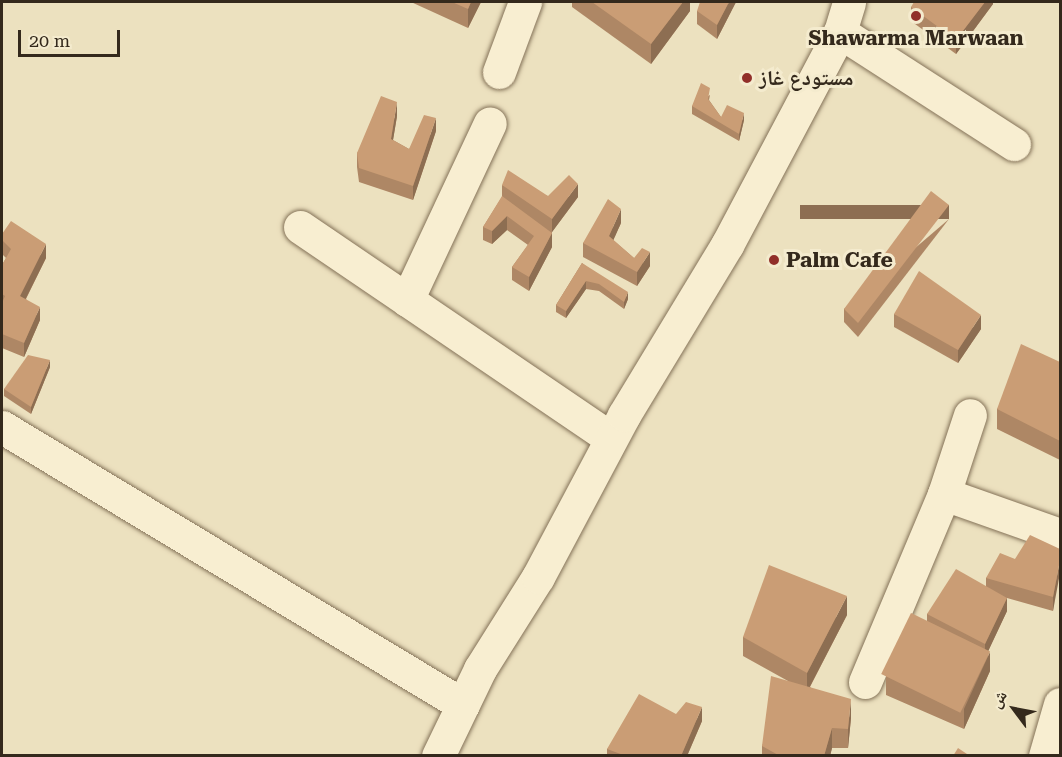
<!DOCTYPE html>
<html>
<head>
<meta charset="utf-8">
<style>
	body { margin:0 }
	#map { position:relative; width:1062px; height:757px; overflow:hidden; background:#ece1bf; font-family:"Roboto Serif","Noto Naskh Arabic",serif }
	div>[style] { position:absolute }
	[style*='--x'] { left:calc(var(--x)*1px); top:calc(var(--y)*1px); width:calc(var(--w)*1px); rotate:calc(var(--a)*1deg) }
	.roads { filter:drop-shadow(0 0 2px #847258) drop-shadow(0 0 2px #847258) }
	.minor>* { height:33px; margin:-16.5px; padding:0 16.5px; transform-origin:16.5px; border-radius:16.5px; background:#f8eed1 }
	.wall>* { inset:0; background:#ae8765 }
	.shaded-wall>* { inset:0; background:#8d6e52; transform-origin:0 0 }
	.building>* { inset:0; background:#ca9d75; transform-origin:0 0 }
	.dots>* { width:16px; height:16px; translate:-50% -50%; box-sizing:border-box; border:3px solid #f4ebce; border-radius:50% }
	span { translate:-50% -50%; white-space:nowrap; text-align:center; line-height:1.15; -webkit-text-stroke:6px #f4ebce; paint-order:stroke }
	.poi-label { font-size:21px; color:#34291c; font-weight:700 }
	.left { translate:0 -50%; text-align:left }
	.frame { position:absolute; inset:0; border:3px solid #34291c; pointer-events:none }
	.north { position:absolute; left:984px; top:679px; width:60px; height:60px; -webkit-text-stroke:4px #f4ebce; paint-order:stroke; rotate:302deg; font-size:16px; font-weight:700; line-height:24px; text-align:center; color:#34291c }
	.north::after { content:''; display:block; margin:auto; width:21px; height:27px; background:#34291c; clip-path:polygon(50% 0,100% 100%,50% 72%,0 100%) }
	.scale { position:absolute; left:18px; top:30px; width:102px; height:27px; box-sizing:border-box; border:3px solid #34291c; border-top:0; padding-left:8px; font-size:18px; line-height:21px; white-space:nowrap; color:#34291c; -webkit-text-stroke:4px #f4ebce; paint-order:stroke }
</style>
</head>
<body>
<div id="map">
	<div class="roads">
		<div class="minor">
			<div style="--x:840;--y:32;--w:207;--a:32.8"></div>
			<div style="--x:499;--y:72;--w:75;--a:-69.6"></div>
			<div style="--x:300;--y:227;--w:376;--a:34.2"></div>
			<div style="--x:407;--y:300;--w:195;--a:-64.9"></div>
			<div style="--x:2;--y:427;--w:538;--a:31.09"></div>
			<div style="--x:944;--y:494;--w:123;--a:19.5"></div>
			<div style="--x:865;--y:682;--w:204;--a:-67.2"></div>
			<div style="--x:944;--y:494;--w:83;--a:-71.8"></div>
			<div style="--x:438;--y:756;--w:97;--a:-64.2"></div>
			<div style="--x:480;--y:669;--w:109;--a:-57.8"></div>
			<div style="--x:538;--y:577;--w:183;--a:-62"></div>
			<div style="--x:624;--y:415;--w:199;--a:-58.8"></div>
			<div style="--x:727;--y:245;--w:241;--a:-62.1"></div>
			<div style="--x:840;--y:32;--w:31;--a:-73"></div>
			<div style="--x:1045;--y:756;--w:54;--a:-73.9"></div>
		</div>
	</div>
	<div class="wall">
		<div style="clip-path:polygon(411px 2px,481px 2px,468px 28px)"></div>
		<div style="clip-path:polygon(572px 2px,690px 2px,690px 11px,651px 64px,572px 7px)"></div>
		<div style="clip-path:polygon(736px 2px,717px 39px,697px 24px,697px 11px)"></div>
		<div style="clip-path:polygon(993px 2px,993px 4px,956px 54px,911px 21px,911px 7px)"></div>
		<div style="clip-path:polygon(710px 95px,709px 100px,721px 117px,744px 120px,739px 141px,692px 114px,692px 106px)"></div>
		<div style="clip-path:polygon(397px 116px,393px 140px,409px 149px,436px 131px,413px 200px,359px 182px,357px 167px,357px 153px)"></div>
		<div style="clip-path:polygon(502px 185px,548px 196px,578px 197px,552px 232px,552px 247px,529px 291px,512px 280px,512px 267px,528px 245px,507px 230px,492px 244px,483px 240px,483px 227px,502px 197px)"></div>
		<div style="clip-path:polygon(949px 219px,858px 337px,844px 322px,844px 309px)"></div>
		<div style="clip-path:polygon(621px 223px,613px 240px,634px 258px,650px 266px,637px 286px,583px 257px,583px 243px)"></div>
		<div style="clip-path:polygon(2px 234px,46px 258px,26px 299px,40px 320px,24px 357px,2px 348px,2px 265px,6px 258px,2px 254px)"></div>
		<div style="clip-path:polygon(582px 263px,628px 299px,624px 309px,599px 291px,586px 289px,566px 318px,556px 312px,556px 305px)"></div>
		<div style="clip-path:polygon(894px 314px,981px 329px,958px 363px,894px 327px)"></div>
		<div style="clip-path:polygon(1060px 362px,1060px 460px,997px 429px,997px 409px)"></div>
		<div style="clip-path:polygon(50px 367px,31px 414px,4px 396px,4px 389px)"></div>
		<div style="clip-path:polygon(1060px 549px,1053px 611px,1007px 598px,1007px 611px,988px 651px,990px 671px,964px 729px,886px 695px,886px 676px,927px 621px,927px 614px,986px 586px,986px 578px,1015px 559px)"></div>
		<div style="clip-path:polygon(847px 615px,810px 687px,851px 718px,848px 748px,832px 748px,830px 756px,762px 756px,762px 746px,788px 681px,743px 656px,743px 637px)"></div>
		<div style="clip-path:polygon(676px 714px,702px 721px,687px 756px,607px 756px,607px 749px)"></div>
	</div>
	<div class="shaded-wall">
		<div style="clip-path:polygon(471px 2px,481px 2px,468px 28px,468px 9px)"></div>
		<div style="clip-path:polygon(683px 2px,690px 2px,690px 11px,651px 64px,651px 44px)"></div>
		<div style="clip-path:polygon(729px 2px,736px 2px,717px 39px,717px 25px)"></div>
		<div style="clip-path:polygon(985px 2px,993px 2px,993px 4px,956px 54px,956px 40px)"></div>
		<div style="clip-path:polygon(397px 102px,397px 116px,391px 152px,391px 139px)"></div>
		<div style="clip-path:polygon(744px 113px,744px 120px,739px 141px,739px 134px)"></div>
		<div style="clip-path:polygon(436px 118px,436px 131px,413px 200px,413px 186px)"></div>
		<div style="clip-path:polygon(578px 184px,578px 197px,552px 232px,552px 219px)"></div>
		<div style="left:949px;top:205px;width:14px;height:149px;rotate:90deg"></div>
		<div style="clip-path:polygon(621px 209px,621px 223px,609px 250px,609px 236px)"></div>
		<div style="clip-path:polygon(507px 216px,507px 230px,492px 244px,492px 231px)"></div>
		<div style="clip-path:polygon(552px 233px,552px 247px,529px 291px,529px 277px)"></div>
		<div style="clip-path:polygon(46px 244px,46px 258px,20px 310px,20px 296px)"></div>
		<div style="clip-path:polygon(650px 252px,650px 266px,637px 286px,637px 272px)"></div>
		<div style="clip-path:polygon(586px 281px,586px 289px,566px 318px,566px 311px)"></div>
		<div style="clip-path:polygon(628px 292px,628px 299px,624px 309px,624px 302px)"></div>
		<div style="clip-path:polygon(40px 307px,40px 320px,24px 357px,24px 343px)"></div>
		<div style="clip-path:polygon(981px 315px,981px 329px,958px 363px,958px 350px)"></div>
		<div style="clip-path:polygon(50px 360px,50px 367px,31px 414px,31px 407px)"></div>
		<div style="clip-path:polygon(1060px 560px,1060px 573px,1053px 611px,1053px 597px)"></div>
		<div style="clip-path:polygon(847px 596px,847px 615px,807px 692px,807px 673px)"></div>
		<div style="clip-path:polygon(1007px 598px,1007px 611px,985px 658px,985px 644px)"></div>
		<div style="clip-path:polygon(990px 652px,990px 671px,964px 729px,964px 709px)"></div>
		<div style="clip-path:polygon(851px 699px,851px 718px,848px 748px,848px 729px)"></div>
		<div style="clip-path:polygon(702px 707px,702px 721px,687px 756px,681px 756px)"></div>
		<div style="clip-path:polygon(832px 728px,832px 748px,830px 756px,824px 756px)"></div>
	</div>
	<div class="building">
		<div style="clip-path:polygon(452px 2px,471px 2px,468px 9px)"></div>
		<div style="clip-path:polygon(592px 2px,683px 2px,651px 44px)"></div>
		<div style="clip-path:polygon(700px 2px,729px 2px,717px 25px,697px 11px)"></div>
		<div style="clip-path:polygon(914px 2px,985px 2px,956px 40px,911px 7px)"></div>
		<div style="clip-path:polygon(701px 83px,710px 88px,708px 99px,721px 117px,727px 105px,744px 113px,739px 134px,692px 106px)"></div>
		<div style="clip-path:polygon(381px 96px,397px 102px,391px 139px,409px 149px,424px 115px,436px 118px,413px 186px,359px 168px,357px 153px)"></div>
		<div style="clip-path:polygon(508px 170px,548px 196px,569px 175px,578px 184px,552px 219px,502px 185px)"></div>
		<div style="clip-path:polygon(931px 191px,949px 205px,858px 323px,844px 309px)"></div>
		<div style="clip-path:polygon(502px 196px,552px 233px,529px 277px,512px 267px,534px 236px,507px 216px,492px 231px,483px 227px)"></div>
		<div style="clip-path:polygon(608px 199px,621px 209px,609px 236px,634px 258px,642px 248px,650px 252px,637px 272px,583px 243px)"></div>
		<div style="clip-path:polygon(11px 221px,46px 244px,20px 296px,40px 307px,24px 343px,2px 334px,2px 303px,5px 296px,2px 294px,2px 265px,11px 249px,2px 240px,2px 234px)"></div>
		<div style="clip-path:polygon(582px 263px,628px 292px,624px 302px,599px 284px,586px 281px,566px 311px,556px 305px)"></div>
		<div style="clip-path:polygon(919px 271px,981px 315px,958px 350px,894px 314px)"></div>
		<div style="clip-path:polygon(1021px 344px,1060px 362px,1060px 441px,997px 409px)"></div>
		<div style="clip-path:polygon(28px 355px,50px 360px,31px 407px,4px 389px)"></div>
		<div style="clip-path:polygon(1030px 535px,1060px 549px,1060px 560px,1053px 597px,986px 578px,1000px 553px,1015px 559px)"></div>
		<div style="clip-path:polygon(769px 565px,847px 596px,807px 673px,743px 637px)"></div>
		<div style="clip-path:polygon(956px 569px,1007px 598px,985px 644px,927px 614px)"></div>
		<div style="left:911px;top:613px;width:88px;height:68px;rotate:26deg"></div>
		<div style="clip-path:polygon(771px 676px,851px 699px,848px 729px,832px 728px,824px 756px,780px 756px,762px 746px)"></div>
		<div style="clip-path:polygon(639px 694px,676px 714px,686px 702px,702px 707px,681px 756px,626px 756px,607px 749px)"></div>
		<div style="clip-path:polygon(958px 748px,970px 756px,953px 756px)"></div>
	</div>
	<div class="dots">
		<div style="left:916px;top:16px;background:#912f29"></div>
		<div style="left:747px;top:78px;background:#912f29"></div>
		<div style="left:774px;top:260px;background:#912f29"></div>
	</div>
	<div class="poi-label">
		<span style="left:916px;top:38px">Shawarma Marwaan</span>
		<span class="left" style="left:759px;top:78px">مستودع غاز</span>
		<span class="left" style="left:786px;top:260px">Palm Cafe</span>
	</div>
	<div class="frame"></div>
	<div class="north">ش</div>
	<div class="scale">20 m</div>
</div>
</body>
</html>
